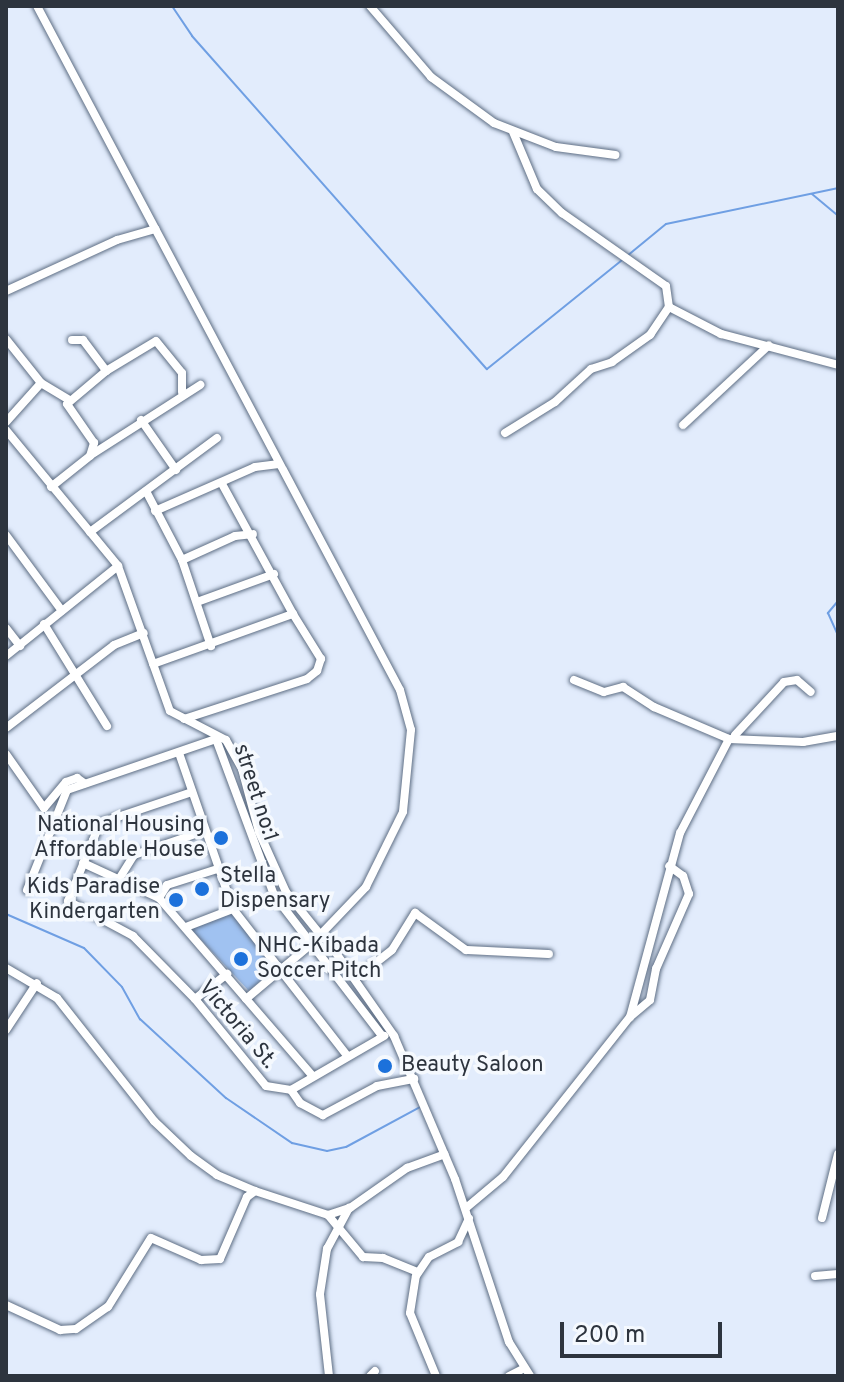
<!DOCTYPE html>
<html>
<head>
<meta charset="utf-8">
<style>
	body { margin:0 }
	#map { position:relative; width:844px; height:1382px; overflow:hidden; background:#e2ecfc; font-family:Overpass,sans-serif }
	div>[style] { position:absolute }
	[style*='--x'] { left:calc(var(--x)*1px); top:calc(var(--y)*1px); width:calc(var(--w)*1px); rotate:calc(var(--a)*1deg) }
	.green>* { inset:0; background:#a0c2f1 }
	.stream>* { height:2px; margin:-1px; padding:0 1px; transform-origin:1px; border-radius:1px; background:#6f9fe3 }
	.roads { filter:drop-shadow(0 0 2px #5e6e84) drop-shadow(0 0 2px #5e6e84) }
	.minor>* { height:8px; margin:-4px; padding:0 4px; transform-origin:4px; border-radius:4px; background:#fff }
	.dots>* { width:22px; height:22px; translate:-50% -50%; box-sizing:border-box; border:4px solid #f5f9fe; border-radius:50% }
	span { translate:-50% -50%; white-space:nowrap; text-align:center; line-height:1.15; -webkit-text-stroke:7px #f5f9fe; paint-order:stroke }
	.street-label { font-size:22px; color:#2d343e }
	.poi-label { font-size:22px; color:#2d343e }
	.right { translate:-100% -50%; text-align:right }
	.left { translate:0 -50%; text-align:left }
	.frame { position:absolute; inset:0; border:8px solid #2d343e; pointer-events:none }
	.scale { position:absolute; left:560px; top:1322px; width:162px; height:36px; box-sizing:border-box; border:4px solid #2d343e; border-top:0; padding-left:10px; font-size:24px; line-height:28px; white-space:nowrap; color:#2d343e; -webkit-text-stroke:6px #f5f9fe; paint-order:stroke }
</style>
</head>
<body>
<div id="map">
	<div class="green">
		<div style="clip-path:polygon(227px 913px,234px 914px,273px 969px,249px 991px,190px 928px)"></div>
	</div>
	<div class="stream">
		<div style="--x:172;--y:6;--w:36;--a:56"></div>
		<div style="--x:192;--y:36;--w:445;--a:48.5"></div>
		<div style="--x:487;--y:369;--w:174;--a:-38.9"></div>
		<div style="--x:812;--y:194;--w:34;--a:40"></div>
		<div style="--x:627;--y:256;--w:50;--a:-39.4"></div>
		<div style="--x:666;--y:224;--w:176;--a:-11.8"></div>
		<div style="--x:838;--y:601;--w:16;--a:130"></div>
		<div style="--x:828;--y:613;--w:24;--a:66"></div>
		<div style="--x:6;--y:914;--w:85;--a:23.6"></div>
		<div style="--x:84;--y:948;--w:54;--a:45.7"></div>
		<div style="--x:122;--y:987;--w:37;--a:61"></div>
		<div style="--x:140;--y:1019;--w:117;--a:42.6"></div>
		<div style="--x:226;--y:1098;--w:80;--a:34.3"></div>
		<div style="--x:292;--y:1143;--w:36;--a:13"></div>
		<div style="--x:327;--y:1151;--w:19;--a:-12"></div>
		<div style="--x:346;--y:1147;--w:84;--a:-28.4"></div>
	</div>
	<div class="roads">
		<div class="minor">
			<div style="--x:37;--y:6;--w:774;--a:62.05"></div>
			<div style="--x:400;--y:690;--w:41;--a:74.6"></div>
			<div style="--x:411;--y:730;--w:82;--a:95.6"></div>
			<div style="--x:403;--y:812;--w:84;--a:116.3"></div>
			<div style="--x:366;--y:887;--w:64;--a:133.7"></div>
			<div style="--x:322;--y:933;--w:126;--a:55"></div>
			<div style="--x:394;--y:1036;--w:155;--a:66.9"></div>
			<div style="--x:455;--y:1179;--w:172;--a:71.7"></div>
			<div style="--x:509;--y:1342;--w:40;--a:58"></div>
			<div style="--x:370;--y:6;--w:94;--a:49.3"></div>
			<div style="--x:431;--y:77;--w:78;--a:36.1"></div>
			<div style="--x:494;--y:123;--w:66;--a:21.2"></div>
			<div style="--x:556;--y:147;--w:60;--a:7.7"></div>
			<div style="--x:513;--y:132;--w:62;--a:67.2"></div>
			<div style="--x:537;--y:189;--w:35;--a:44"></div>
			<div style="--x:562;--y:213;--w:127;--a:35.1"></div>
			<div style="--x:666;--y:286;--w:21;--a:82"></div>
			<div style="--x:6;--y:291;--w:122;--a:-24.7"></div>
			<div style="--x:117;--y:240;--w:40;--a:-16"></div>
			<div style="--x:6;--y:339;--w:56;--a:51.5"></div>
			<div style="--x:41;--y:383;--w:52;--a:131.9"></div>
			<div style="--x:72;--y:340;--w:11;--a:0"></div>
			<div style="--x:83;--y:340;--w:39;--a:53"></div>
			<div style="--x:41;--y:383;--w:33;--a:31"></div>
			<div style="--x:141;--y:420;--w:61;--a:55"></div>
			<div style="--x:683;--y:425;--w:117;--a:-42.9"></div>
			<div style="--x:6;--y:430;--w:176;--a:50.5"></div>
			<div style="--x:118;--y:566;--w:154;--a:70.3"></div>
			<div style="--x:170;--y:711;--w:63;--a:27.4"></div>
			<div style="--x:226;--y:740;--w:33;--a:61"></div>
			<div style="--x:242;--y:769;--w:65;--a:74.9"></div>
			<div style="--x:259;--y:832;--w:66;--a:65.8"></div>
			<div style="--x:286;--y:892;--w:59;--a:51.2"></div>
			<div style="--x:505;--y:433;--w:59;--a:-31.8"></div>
			<div style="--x:555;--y:402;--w:49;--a:-42.5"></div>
			<div style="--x:591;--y:369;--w:22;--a:-18"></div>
			<div style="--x:612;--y:362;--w:47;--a:-35.4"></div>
			<div style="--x:650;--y:335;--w:34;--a:-56"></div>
			<div style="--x:669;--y:307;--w:59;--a:27.4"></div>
			<div style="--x:721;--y:334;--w:121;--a:14.8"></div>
			<div style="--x:91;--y:455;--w:130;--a:-32.7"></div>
			<div style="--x:51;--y:487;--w:50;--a:-38.5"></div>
			<div style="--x:90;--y:456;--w:14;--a:-73"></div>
			<div style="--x:94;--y:443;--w:47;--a:-124.7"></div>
			<div style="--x:67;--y:404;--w:51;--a:-40.2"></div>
			<div style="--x:106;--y:371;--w:58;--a:-31"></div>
			<div style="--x:156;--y:341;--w:41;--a:50.9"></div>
			<div style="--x:182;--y:373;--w:19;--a:90"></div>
			<div style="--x:146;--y:491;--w:78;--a:62.4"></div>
			<div style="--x:182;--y:560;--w:91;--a:71.4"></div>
			<div style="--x:155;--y:511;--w:109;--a:-23.7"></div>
			<div style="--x:255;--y:467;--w:24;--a:-7"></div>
			<div style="--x:90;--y:532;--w:158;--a:-36.5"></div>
			<div style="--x:6;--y:535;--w:94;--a:53.6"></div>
			<div style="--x:182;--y:560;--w:58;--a:-24.4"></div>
			<div style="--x:235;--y:536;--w:18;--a:-6"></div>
			<div style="--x:197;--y:602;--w:82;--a:-20"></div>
			<div style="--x:44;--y:624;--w:120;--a:58.3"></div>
			<div style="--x:6;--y:628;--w:23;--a:52"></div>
			<div style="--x:6;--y:656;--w:144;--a:-38.8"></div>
			<div style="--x:153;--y:664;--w:149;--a:-19.7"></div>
			<div style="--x:293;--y:614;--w:148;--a:-118.6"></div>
			<div style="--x:574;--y:680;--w:32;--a:22"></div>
			<div style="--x:604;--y:692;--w:20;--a:-15"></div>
			<div style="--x:623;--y:687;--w:37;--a:33"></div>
			<div style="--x:654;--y:707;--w:82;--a:23.1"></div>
			<div style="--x:729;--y:739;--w:106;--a:117.5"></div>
			<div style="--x:680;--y:833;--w:191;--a:105.2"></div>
			<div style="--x:184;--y:719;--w:129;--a:-18"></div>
			<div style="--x:307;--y:679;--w:13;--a:-39"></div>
			<div style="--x:317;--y:671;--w:13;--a:-72"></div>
			<div style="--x:321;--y:659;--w:53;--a:-121.9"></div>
			<div style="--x:6;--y:728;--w:136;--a:-37.5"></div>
			<div style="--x:114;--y:645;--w:32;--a:-22"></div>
			<div style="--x:735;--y:735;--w:72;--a:-47.2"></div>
			<div style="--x:784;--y:682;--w:13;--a:-9"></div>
			<div style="--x:797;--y:680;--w:18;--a:41"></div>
			<div style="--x:729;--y:739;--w:74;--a:2.3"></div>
			<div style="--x:803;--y:742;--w:36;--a:-10"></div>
			<div style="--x:179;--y:753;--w:165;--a:70.9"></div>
			<div style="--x:233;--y:909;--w:184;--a:52.1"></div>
			<div style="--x:6;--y:754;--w:66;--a:54.9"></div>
			<div style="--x:44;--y:808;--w:34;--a:-50"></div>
			<div style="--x:66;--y:782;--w:12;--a:-20"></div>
			<div style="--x:77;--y:778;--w:9;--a:36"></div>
			<div style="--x:192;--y:792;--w:97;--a:161.4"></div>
			<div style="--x:100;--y:823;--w:84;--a:112.3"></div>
			<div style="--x:68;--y:901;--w:74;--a:28.3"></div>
			<div style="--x:133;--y:936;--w:88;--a:45.5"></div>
			<div style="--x:195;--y:999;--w:112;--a:50.8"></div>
			<div style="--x:266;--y:1086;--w:25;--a:9"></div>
			<div style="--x:291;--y:1090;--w:108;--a:-30.1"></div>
			<div style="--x:83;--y:863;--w:84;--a:24.7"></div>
			<div style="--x:159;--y:898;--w:234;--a:49.2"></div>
			<div style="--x:119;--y:879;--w:28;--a:-58"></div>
			<div style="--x:134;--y:855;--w:74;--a:-18.9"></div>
			<div style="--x:27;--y:890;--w:108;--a:-68.2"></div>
			<div style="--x:67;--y:790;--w:157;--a:-18.9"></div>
			<div style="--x:216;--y:739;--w:166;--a:69.6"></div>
			<div style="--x:274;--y:895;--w:178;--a:52.5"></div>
			<div style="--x:159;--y:898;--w:15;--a:-58"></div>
			<div style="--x:167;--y:885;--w:52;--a:-17.7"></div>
			<div style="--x:186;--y:927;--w:50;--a:-21"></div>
			<div style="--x:6;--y:968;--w:59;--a:30.5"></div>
			<div style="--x:57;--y:998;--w:157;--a:51.7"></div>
			<div style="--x:154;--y:1121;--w:51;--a:43.4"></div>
			<div style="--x:191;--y:1156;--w:32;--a:36"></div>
			<div style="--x:217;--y:1175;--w:41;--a:22.8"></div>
			<div style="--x:355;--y:979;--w:47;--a:-38.1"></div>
			<div style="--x:392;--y:950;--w:44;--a:-58.1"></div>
			<div style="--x:415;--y:913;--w:63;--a:36"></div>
			<div style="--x:466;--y:950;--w:83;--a:2.8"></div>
			<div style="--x:195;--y:999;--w:41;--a:-38"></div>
			<div style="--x:246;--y:999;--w:82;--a:-40.1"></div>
			<div style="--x:6;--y:1030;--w:56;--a:-56.6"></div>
			<div style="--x:291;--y:1090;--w:16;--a:55"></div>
			<div style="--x:300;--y:1103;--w:26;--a:28"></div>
			<div style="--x:323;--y:1115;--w:61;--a:-28.2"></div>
			<div style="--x:377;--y:1086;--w:38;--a:-11"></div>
			<div style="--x:466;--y:1208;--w:48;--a:-40"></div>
			<div style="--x:503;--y:1177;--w:204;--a:-51.6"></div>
			<div style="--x:630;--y:1017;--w:26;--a:-40"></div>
			<div style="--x:650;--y:1000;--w:32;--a:-79"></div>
			<div style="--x:656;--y:969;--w:82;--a:-66.3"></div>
			<div style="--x:689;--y:894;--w:19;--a:-108"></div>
			<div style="--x:683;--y:876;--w:17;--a:-144"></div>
			<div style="--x:328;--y:1215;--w:55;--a:50.2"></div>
			<div style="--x:363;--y:1257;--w:20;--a:3"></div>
			<div style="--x:383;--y:1258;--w:37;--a:22"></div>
			<div style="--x:822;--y:1218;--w:66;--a:-76"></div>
			<div style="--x:815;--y:1276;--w:23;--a:-5"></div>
			<div style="--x:6;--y:1305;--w:60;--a:24.8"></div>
			<div style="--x:60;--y:1330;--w:16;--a:-4"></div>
			<div style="--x:76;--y:1329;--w:39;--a:-35"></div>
			<div style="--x:108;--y:1307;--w:81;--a:-58.1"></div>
			<div style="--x:151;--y:1238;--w:55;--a:23.7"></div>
			<div style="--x:201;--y:1260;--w:19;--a:-3"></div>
			<div style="--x:220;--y:1259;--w:68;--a:-66.5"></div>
			<div style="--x:247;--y:1197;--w:10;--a:-37"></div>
			<div style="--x:255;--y:1191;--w:77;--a:18.2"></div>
			<div style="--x:328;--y:1215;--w:23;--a:-18"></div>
			<div style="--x:350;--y:1208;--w:70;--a:-35.1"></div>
			<div style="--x:407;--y:1168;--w:40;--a:-20.2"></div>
			<div style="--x:329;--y:1376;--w:82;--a:-96.3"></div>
			<div style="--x:320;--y:1294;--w:46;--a:-81.2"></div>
			<div style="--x:327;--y:1249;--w:47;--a:-61.8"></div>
			<div style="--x:370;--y:1376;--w:7;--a:-45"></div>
			<div style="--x:436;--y:1376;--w:68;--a:-112.4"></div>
			<div style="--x:410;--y:1313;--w:37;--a:-81"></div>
			<div style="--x:416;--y:1276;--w:23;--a:-56"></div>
			<div style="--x:429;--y:1257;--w:33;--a:-27"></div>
			<div style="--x:458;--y:1242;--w:26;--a:-65"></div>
			<div style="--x:509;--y:1376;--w:16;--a:-27"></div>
		</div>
	</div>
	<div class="dots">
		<div style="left:221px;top:838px;background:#1c71db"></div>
		<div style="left:202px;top:889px;background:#1c71db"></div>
		<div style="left:176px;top:900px;background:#1c71db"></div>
		<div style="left:241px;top:959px;background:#1c71db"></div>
		<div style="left:385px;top:1066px;background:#1c71db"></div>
	</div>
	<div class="street-label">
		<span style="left:255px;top:793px;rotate:72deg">street no:1</span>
		<span style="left:237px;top:1025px;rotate:50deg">Victoria St.</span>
	</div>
	<div class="poi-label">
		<span class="right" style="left:205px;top:838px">National Housing<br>Affordable House</span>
		<span class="left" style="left:220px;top:889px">Stella<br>Dispensary</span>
		<span class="right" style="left:160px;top:900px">Kids Paradise<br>Kindergarten</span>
		<span class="left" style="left:257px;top:959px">NHC-Kibada<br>Soccer Pitch</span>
		<span class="left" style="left:401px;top:1066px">Beauty Saloon</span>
	</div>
	<div class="frame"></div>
	<div class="scale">200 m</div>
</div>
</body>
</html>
